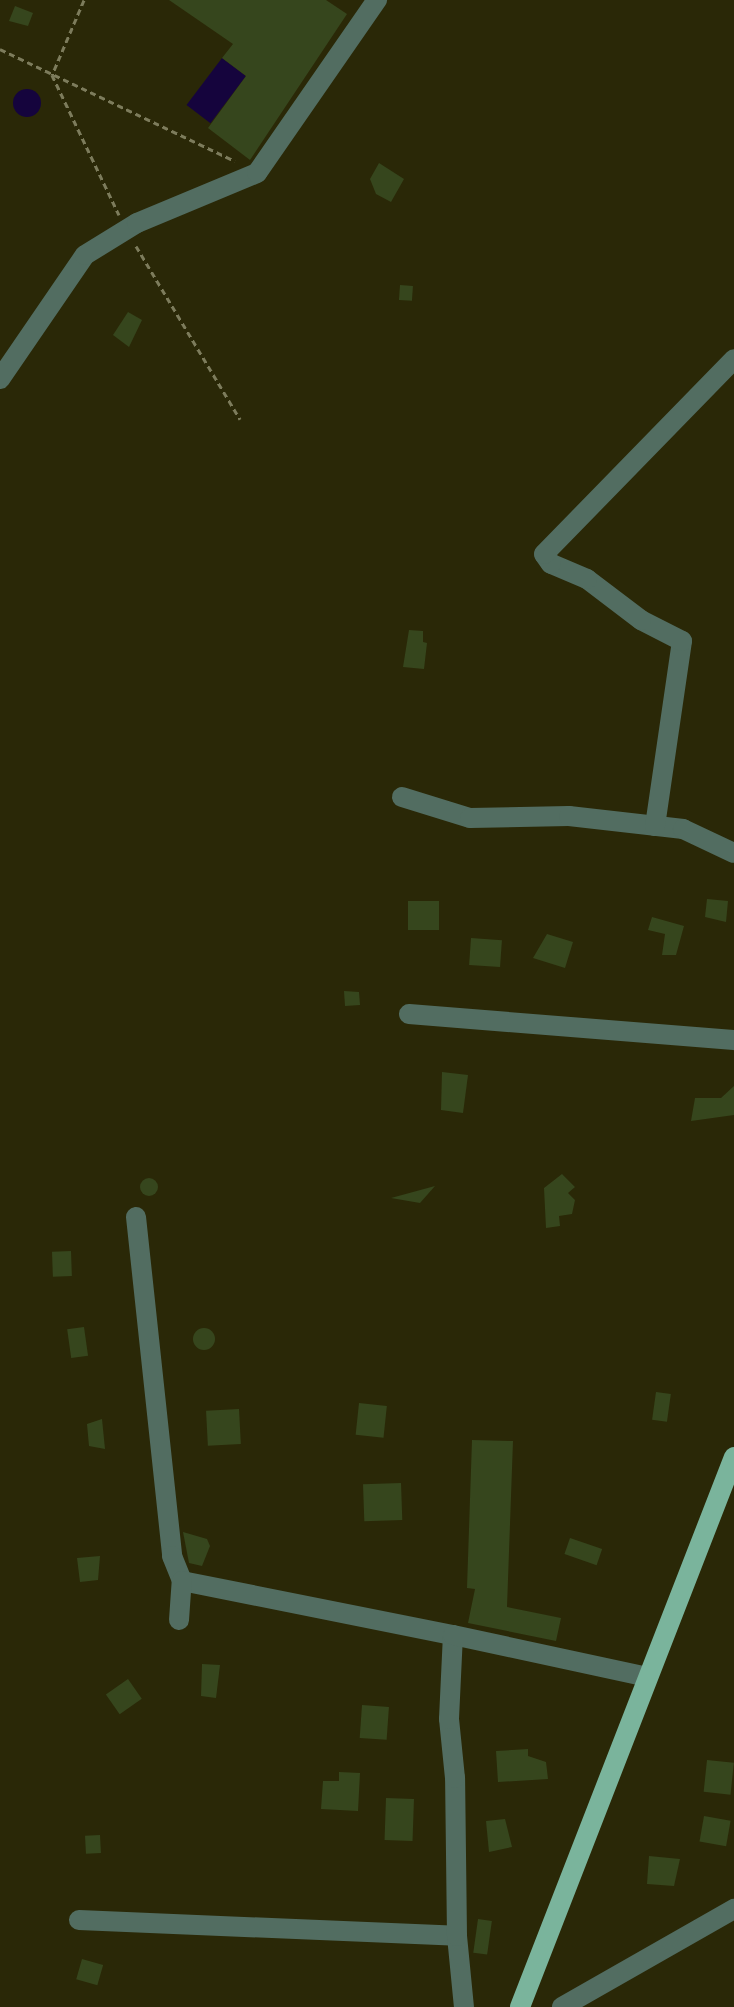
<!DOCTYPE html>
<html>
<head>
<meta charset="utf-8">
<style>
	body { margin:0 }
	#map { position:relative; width:734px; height:2007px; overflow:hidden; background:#2a2807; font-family:"Noto Sans",sans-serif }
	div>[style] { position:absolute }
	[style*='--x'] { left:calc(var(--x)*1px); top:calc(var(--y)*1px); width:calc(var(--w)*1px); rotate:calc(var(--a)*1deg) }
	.water>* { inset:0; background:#15043d; transform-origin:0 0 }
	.round { border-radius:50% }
	.building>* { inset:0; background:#36461d; transform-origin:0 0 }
	.path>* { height:3px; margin-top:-1.5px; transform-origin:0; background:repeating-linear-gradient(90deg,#7d7c5c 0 6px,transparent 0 10px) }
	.minor>* { height:20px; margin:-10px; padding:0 10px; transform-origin:10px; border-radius:10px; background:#526d61 }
	.major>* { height:20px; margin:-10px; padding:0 10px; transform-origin:10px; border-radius:10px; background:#7ab49c }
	span { translate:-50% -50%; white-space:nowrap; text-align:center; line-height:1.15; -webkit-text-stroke:8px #121000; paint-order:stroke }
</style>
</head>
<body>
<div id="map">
	<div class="water">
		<div style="left:222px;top:58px;width:30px;height:59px;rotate:37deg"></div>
		<div class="round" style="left:13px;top:89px;width:28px;height:28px"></div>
	</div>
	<div class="building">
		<div style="clip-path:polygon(169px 0,326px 0,347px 14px,250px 160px,208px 128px,246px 76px,222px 58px,233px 44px)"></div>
		<div style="clip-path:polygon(15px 6px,33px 13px,28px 26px,9px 21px)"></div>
		<div style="clip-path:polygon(379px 163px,404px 179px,391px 202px,376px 194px,370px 179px)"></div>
		<div style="left:400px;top:285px;width:13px;height:15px;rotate:4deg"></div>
		<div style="clip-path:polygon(128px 312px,142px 320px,129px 347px,113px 335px)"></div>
		<div style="clip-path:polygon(409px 630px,423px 631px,423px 642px,427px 643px,424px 669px,403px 667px)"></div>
		<div style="clip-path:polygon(707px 899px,728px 901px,726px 922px,705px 917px)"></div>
		<div style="left:408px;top:901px;width:31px;height:29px"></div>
		<div style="clip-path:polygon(652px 917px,684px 926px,676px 955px,662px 955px,665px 934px,648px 930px)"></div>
		<div style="clip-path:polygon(547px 934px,573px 942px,565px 968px,533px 958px)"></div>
		<div style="left:471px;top:938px;width:31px;height:27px;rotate:4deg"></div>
		<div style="clip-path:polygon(344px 991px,359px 992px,360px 1005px,345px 1006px)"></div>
		<div style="clip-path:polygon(442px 1072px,468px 1075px,463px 1113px,441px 1110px)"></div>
		<div style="clip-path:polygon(734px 1086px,734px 1115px,691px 1121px,695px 1098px,721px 1098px)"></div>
		<div style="clip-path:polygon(562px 1174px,575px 1187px,568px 1193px,575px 1200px,572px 1214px,559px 1216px,560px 1226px,546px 1228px,544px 1188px)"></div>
		<div class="round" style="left:140px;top:1178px;width:18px;height:18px"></div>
		<div style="clip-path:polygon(435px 1186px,420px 1203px,391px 1198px)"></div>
		<div style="left:71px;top:1251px;width:25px;height:19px;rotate:88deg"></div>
		<div style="left:84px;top:1327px;width:29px;height:17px;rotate:82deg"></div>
		<div class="round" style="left:193px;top:1328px;width:22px;height:22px"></div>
		<div style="left:656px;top:1392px;width:15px;height:28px;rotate:8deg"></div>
		<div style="left:359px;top:1403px;width:28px;height:32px;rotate:6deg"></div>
		<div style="left:239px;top:1409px;width:35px;height:33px;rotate:87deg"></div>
		<div style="clip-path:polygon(102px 1419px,105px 1449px,89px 1446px,87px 1424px)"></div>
		<div style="clip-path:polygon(472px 1440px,513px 1441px,507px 1607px,561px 1618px,556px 1641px,468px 1623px,475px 1589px,467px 1588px)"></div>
		<div style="left:401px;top:1483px;width:37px;height:38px;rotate:88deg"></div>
		<div style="clip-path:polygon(183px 1532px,207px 1539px,210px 1546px,202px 1566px,189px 1563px)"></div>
		<div style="left:570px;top:1538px;width:34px;height:17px;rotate:19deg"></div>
		<div style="clip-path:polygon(100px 1556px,98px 1580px,80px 1582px,77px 1558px)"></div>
		<div style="clip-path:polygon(202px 1664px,220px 1665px,216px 1698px,201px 1696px)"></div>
		<div style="left:128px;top:1679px;width:24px;height:27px;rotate:55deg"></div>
		<div style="left:362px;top:1705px;width:27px;height:33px;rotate:4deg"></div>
		<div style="clip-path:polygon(528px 1749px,528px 1756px,546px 1762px,548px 1779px,498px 1782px,496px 1751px)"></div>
		<div style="left:707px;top:1760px;width:27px;height:32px;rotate:6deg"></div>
		<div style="clip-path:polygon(339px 1772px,360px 1773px,358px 1811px,321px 1809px,323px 1781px,339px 1781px)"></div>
		<div style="left:386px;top:1798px;width:28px;height:42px;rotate:2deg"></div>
		<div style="left:704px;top:1816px;width:27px;height:26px;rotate:10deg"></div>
		<div style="clip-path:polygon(505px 1819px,512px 1847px,489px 1852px,486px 1821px)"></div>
		<div style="left:100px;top:1835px;width:18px;height:15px;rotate:87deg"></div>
		<div style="clip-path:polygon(649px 1856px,680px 1859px,674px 1886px,647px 1884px)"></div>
		<div style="left:478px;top:1919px;width:14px;height:34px;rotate:8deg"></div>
		<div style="left:82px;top:1959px;width:22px;height:21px;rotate:16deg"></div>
	</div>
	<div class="path">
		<div style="--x:84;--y:0;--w:82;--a:113.1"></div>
		<div style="--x:52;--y:75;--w:155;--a:64.4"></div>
		<div style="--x:0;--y:49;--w:260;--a:25.5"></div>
		<div style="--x:136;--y:246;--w:202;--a:59"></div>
	</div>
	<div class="minor">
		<div style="--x:0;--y:379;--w:150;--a:-55.6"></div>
		<div style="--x:85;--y:255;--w:61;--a:-31.6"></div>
		<div style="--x:137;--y:223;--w:130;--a:-22.6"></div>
		<div style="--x:257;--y:173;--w:211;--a:-55.3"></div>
		<div style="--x:402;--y:797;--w:71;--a:17.2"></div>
		<div style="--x:470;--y:818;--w:99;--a:-1.2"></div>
		<div style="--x:569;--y:816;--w:115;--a:6.5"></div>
		<div style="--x:683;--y:829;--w:56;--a:25.2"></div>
		<div style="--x:655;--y:826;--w:187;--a:-81.7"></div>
		<div style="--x:682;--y:641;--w:46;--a:-152.9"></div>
		<div style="--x:641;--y:620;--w:68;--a:-142.8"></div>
		<div style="--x:587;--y:579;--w:39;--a:-157"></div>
		<div style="--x:551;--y:564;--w:12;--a:-125"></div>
		<div style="--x:544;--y:554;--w:272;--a:-45.7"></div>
		<div style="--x:409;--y:1014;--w:326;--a:4.6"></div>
		<div style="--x:136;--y:1217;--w:341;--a:83.9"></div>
		<div style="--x:172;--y:1556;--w:27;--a:68"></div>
		<div style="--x:182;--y:1581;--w:276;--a:11.3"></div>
		<div style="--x:179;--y:1620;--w:39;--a:-86"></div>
		<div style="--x:79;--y:1920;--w:378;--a:2.4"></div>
		<div style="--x:457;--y:1936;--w:71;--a:84.4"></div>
		<div style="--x:457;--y:1936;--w:158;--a:-90.7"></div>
		<div style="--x:455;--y:1778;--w:59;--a:-95.8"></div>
		<div style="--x:449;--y:1719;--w:84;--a:-87.3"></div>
		<div style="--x:453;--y:1635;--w:198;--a:12.2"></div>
		<div style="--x:562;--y:2007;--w:198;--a:-29.7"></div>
	</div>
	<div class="major">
		<div style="--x:520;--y:2007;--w:590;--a:-68.74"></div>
	</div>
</div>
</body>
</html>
